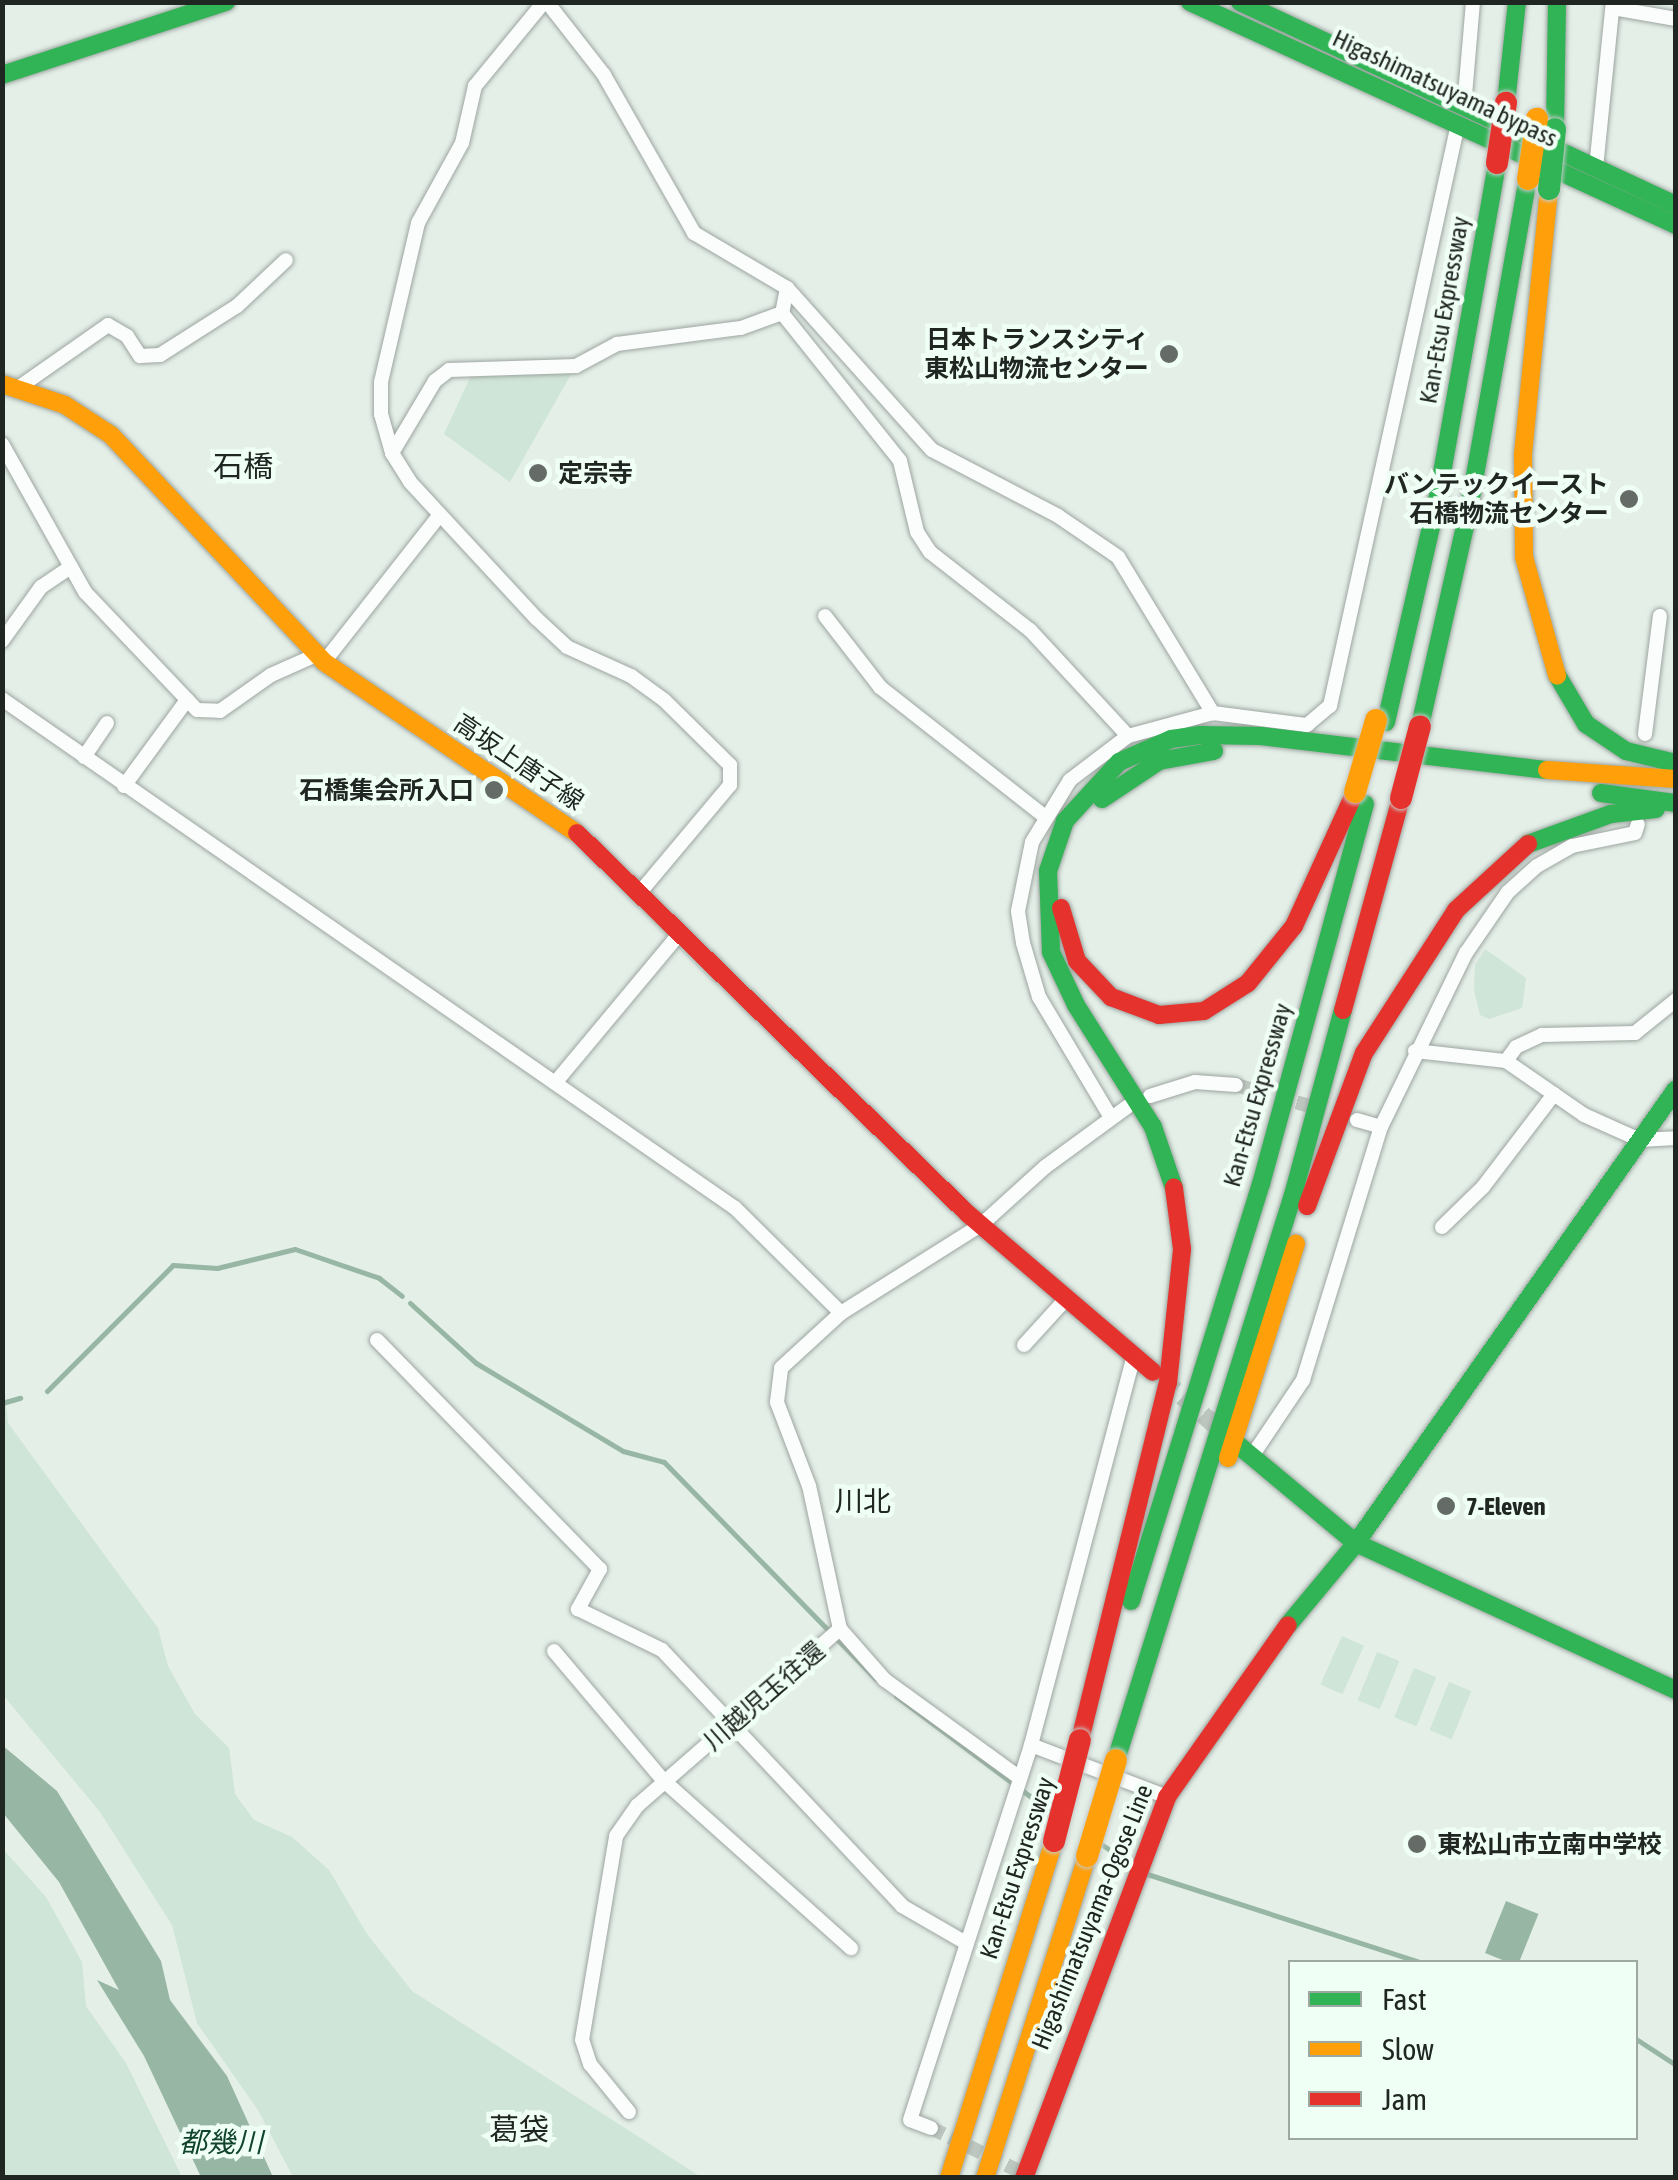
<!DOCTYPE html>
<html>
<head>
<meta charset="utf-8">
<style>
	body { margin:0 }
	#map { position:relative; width:1678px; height:2180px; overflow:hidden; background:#e4efe8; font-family:"Asap Condensed","Noto Sans JP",sans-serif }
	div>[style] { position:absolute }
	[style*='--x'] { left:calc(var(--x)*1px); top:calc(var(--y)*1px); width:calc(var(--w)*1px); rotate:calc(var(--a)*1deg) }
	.green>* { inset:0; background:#cfe5d7; transform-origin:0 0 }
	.water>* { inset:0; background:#97b6a3; transform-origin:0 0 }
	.stream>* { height:5px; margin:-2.5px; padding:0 2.5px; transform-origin:2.5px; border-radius:2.5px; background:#97b6a3 }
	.street-tunnel>* { height:14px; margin-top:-7px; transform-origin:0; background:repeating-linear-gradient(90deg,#bdc7c0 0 14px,transparent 0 21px) }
	.secondary-tunnel>* { height:18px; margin-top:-9px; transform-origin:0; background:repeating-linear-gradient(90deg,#bdc7c0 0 18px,transparent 0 27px) }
	.roads { filter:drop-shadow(0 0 2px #9da5a0) drop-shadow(0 0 2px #9da5a0) }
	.street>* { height:14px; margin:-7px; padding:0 7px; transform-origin:7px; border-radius:7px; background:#fbfdfc }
	.fast>* { height:18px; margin:-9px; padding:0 9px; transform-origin:9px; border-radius:9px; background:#30b455 }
	.slow>* { height:18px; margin:-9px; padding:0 9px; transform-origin:9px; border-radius:9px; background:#ff9f0a }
	.jam>* { height:18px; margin:-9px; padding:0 9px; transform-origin:9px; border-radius:9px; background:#e5322d }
	.bridges { filter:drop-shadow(0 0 2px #c5cac7) drop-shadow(0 0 2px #c5cac7) }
	.fast-bridge>* { height:22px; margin:-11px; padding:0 11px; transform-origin:11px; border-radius:11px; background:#30b455 }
	.slow-bridge>* { height:22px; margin:-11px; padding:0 11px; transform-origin:11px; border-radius:11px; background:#ff9f0a }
	.jam-bridge>* { height:22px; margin:-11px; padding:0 11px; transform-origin:11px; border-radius:11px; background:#e5322d }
	.dots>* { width:28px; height:28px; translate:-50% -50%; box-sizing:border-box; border:5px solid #f0fff6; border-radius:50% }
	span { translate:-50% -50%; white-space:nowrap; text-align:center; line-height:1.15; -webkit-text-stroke:9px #f0fff6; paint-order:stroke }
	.street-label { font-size:25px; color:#202622 }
	.poi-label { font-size:25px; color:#202622; font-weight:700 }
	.right { translate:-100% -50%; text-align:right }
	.left { translate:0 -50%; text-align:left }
	.neighbourhood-label { font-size:28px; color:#202622 }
	.water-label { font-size:28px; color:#11442c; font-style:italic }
	.quarter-label { font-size:30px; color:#202622 }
	.frame { position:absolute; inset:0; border:5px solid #202622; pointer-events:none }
	.legend { position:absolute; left:1288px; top:1960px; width:350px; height:180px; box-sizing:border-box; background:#f0fff6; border:2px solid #9da8a1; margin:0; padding:12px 18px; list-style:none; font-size:30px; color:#202622 }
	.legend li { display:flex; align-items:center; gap:20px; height:50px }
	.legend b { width:50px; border:2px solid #9da8a1 }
</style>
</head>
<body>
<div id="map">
	<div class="green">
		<div style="clip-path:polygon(474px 369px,574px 369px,510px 482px,444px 434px)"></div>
		<div style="clip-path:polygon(1485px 949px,1526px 978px,1522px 1008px,1489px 1019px,1480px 1015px,1474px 990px,1475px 965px)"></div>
		<div style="clip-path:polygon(2px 1364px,8px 1423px,158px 1628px,168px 1666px,195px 1714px,229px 1748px,235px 1794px,254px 1820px,292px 1837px,329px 1870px,367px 1934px,412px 1991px,701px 2177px,293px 2177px,258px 2110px,197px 2023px,172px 1925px,100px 1812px,3px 1695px)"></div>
		<div style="left:1342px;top:1636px;width:24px;height:53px;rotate:24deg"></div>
		<div style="left:1377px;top:1652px;width:24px;height:52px;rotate:22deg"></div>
		<div style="left:1414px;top:1668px;width:24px;height:53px;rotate:22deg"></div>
		<div style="left:1449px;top:1682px;width:24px;height:52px;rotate:22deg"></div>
		<div style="clip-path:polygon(3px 1849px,46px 1897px,82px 1962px,86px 2006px,126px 2063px,182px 2177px,3px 2177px)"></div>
	</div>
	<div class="water">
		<div style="clip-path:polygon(2px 1745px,57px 1791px,161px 1961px,170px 2000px,227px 2076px,273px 2177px,201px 2177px,144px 2056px,97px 1980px,119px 1990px,59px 1882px,3px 1813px)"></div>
		<div style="left:1506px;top:1901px;width:35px;height:56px;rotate:22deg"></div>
	</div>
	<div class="stream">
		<div style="--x:410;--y:1303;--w:89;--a:42.3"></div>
		<div style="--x:476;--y:1363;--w:171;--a:30.9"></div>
		<div style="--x:623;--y:1451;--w:42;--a:15"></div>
		<div style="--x:664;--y:1462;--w:303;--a:45.7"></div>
		<div style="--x:47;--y:1391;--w:178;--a:-45"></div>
		<div style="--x:173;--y:1265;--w:44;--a:3.9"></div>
		<div style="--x:217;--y:1268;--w:80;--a:-13.7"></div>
		<div style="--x:295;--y:1249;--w:89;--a:19"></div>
		<div style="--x:379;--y:1278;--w:29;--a:38"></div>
		<div style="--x:2;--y:1403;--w:19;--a:-16"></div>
		<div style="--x:896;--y:1696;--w:194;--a:36.8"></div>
		<div style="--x:1098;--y:1842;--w:45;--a:34"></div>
		<div style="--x:1144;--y:1873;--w:290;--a:17.9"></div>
		<div style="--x:1636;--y:2039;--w:48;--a:33"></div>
	</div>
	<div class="street-tunnel">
		<div style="--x:1236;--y:1085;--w:91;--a:16"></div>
		<div style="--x:931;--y:2128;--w:114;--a:26.1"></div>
	</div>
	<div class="secondary-tunnel">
		<div style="--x:1162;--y:1379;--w:84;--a:41.1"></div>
	</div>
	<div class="roads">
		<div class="street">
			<div style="--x:544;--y:2;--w:109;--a:129.4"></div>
			<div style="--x:475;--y:86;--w:58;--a:102.8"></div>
			<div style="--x:462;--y:143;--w:91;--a:118.8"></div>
			<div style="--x:418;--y:223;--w:163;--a:103.1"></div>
			<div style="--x:381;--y:382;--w:32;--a:90"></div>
			<div style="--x:381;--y:414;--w:41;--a:74.2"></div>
			<div style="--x:392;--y:453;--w:34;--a:58"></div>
			<div style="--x:410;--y:482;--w:187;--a:47.2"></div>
			<div style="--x:537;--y:619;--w:41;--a:43"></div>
			<div style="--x:567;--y:647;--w:70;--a:24.4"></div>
			<div style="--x:631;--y:676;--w:41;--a:36"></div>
			<div style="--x:664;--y:700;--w:93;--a:44.6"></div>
			<div style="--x:730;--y:765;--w:20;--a:90"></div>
			<div style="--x:730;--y:785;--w:138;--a:130"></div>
			<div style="--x:547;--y:2;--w:93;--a:52"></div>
			<div style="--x:604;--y:75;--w:182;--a:60.3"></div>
			<div style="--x:694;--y:233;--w:108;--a:30.6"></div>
			<div style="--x:787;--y:288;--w:217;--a:48.2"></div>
			<div style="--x:932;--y:450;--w:142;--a:27.6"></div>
			<div style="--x:1058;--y:516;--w:73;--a:34.3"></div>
			<div style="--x:1118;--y:557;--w:183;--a:58.7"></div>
			<div style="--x:1613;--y:8;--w:64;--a:9.9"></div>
			<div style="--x:1464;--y:107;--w:105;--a:-85.1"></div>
			<div style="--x:1596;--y:168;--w:167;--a:-84.2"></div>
			<div style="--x:787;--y:288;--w:25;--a:101"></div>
			<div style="--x:782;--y:313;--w:189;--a:51.4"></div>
			<div style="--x:900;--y:461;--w:73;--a:76.5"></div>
			<div style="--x:917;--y:532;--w:24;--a:57"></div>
			<div style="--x:930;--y:552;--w:127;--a:38"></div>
			<div style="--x:1030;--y:630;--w:144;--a:47.2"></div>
			<div style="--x:18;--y:388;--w:110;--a:-35"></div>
			<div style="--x:108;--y:325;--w:22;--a:30"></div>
			<div style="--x:127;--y:336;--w:24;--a:57"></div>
			<div style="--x:140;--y:356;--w:20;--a:-3"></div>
			<div style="--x:160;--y:355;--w:91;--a:-32.5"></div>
			<div style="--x:237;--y:306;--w:67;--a:-43.2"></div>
			<div style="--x:2;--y:444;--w:170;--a:60.7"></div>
			<div style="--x:85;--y:592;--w:163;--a:46.5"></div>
			<div style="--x:197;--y:710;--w:23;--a:2"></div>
			<div style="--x:220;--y:711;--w:62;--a:-35.2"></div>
			<div style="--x:271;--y:675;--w:49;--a:-24"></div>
			<div style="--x:392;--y:453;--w:84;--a:-59.2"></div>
			<div style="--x:435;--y:381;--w:18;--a:-38"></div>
			<div style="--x:449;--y:370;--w:127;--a:-1.8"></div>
			<div style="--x:576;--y:366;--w:47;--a:-28.2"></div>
			<div style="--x:617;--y:344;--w:125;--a:-7.4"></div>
			<div style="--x:741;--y:328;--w:44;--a:-20.1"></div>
			<div style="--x:825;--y:616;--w:90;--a:52.2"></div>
			<div style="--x:880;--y:687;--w:209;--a:38.2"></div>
			<div style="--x:2;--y:641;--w:67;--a:-54.2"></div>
			<div style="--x:41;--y:587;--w:36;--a:-34"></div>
			<div style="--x:324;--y:662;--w:186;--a:-51.8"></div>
			<div style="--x:2;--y:699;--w:892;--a:34.78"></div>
			<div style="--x:735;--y:1208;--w:149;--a:44.7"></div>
			<div style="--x:1645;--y:734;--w:119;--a:-82.8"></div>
			<div style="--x:84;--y:757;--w:41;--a:-55.9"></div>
			<div style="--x:124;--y:786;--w:107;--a:-53.8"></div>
			<div style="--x:1415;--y:1051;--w:92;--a:6.3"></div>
			<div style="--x:1506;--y:1061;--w:95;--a:34.7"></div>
			<div style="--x:1584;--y:1115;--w:61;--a:24.1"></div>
			<div style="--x:1640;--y:1140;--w:36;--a:-3"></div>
			<div style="--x:1506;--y:1061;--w:17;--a:-54"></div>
			<div style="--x:1516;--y:1047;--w:29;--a:-25"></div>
			<div style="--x:1542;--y:1035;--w:93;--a:-1.2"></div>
			<div style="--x:1635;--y:1033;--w:53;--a:-38.8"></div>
			<div style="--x:555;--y:1083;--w:197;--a:-50.2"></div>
			<div style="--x:1150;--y:1096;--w:47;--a:-17.3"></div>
			<div style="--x:1195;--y:1082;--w:41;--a:4.2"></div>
			<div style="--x:1110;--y:1116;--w:139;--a:-120.8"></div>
			<div style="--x:1039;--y:997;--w:56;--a:-106.5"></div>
			<div style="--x:1023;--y:943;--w:32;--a:-99"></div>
			<div style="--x:1018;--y:911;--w:70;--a:-78.5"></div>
			<div style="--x:1032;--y:842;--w:73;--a:-58.5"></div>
			<div style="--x:1070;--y:780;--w:73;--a:-37.2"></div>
			<div style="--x:1128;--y:736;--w:88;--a:-15.1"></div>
			<div style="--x:1213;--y:713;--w:95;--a:7.3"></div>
			<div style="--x:1307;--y:725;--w:30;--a:-40"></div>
			<div style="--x:1330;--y:706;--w:596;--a:-77.6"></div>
			<div style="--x:1357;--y:1120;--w:25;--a:16"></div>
			<div style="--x:1442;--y:1227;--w:57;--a:-44.3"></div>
			<div style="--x:1483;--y:1187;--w:117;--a:-52.6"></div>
			<div style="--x:377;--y:1340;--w:320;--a:45.8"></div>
			<div style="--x:600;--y:1569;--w:46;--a:118.8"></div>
			<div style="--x:578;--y:1609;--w:93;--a:26"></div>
			<div style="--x:662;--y:1650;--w:351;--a:46.8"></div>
			<div style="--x:902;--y:1906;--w:74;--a:30"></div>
			<div style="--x:1024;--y:1345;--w:62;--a:-47.6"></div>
			<div style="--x:1252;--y:1456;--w:92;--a:-56.1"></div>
			<div style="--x:1303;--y:1380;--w:265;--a:-72.9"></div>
			<div style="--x:1381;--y:1127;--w:194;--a:-64"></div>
			<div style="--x:1466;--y:953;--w:74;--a:-55.5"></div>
			<div style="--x:1508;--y:892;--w:39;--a:-42"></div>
			<div style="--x:1537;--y:866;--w:40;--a:-29.7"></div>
			<div style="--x:1572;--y:846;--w:64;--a:-11.7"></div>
			<div style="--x:1635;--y:833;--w:9;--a:-72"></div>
			<div style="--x:840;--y:1629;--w:68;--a:48.6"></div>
			<div style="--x:885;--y:1680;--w:167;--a:36"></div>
			<div style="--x:554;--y:1651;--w:170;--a:49.8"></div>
			<div style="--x:664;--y:1781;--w:251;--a:41.8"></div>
			<div style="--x:1031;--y:1745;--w:146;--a:20.9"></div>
			<div style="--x:629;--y:2112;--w:62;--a:-129.1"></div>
			<div style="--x:590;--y:2064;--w:25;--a:-108"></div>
			<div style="--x:582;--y:2040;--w:207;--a:-80.5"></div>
			<div style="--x:616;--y:1836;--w:38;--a:-55"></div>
			<div style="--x:638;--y:1805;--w:268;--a:-41.1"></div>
			<div style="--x:840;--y:1629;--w:146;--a:-102.2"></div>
			<div style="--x:809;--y:1486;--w:90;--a:-110.9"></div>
			<div style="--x:777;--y:1402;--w:34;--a:-83"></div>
			<div style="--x:781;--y:1368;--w:81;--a:-42.5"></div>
			<div style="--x:841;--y:1313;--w:165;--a:-32.2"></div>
			<div style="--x:981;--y:1225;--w:86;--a:-42.2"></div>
			<div style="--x:1045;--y:1167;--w:102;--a:-36.2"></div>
			<div style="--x:931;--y:2128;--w:22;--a:-159"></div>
			<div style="--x:910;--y:2120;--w:394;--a:-72.1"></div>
			<div style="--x:1031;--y:1745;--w:402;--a:-75.2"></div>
		</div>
		<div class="fast">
			<div style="--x:1190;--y:2;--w:535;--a:24.65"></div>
			<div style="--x:1240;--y:2;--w:481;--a:25"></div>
			<div style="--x:2;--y:75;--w:236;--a:-18.1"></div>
			<div style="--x:1506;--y:103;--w:102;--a:-83.8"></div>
			<div style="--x:1555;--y:129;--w:127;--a:-89.1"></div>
			<div style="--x:1557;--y:675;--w:57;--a:59.4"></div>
			<div style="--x:1586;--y:724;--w:48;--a:34"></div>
			<div style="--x:1626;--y:751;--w:51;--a:13.5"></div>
			<div style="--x:1386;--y:722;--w:227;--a:-77"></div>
			<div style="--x:1437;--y:501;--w:343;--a:-79.9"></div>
			<div style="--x:1420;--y:726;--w:222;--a:-77.3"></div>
			<div style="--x:1469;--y:509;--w:335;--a:-79.9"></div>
			<div style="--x:1601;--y:793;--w:76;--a:7.6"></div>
			<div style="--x:1102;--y:799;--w:69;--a:-33.7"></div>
			<div style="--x:1159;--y:761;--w:56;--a:-10.3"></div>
			<div style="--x:1528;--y:844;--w:88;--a:-19.9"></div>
			<div style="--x:1611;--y:814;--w:45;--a:-6.3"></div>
			<div style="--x:1174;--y:1188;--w:65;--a:-109"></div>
			<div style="--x:1153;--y:1127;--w:144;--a:-122.3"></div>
			<div style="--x:1076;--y:1005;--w:59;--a:-115.3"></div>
			<div style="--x:1051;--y:952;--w:81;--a:-92.1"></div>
			<div style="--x:1048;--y:871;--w:53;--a:-71.2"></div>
			<div style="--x:1065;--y:821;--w:80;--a:-47.5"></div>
			<div style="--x:1119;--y:762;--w:57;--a:-23.9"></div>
			<div style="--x:1171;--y:739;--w:29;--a:-8"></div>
			<div style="--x:1200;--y:735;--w:61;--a:0.9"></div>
			<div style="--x:1261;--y:736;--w:288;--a:6.8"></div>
			<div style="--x:1237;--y:1444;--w:155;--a:39.8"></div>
			<div style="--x:1356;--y:1543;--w:555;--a:-54.82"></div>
			<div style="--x:1131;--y:1601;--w:437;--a:-72.7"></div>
			<div style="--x:1261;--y:1184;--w:394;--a:-74.7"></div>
			<div style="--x:1288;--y:1625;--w:107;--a:-50.3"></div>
			<div style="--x:1356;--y:1543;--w:352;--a:24.7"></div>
			<div style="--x:1116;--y:1760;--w:592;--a:-72.61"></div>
			<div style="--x:1293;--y:1195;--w:192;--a:-74.9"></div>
		</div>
		<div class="slow">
			<div style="--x:1549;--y:189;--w:268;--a:95.6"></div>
			<div style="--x:1523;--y:456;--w:101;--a:89.4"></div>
			<div style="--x:1524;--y:557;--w:123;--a:74.4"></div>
			<div style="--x:2;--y:384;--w:66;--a:18.4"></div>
			<div style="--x:65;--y:405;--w:55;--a:33.1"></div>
			<div style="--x:111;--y:435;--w:311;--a:46.8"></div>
			<div style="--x:324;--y:662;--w:305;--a:34.1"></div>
			<div style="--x:1547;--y:770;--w:129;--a:4"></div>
			<div style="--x:1228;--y:1458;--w:225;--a:-72.4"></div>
			<div style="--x:949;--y:2178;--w:353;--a:-72.7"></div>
			<div style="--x:985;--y:2178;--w:338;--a:-72.4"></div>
		</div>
		<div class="jam">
			<div style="--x:577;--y:833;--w:546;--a:44.26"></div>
			<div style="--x:968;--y:1214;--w:243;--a:40.5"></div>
			<div style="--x:1061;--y:908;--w:55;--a:73.2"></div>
			<div style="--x:1077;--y:961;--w:50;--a:46.6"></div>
			<div style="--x:1111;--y:997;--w:51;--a:20.6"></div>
			<div style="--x:1159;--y:1015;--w:45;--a:-5.1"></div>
			<div style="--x:1204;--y:1011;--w:52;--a:-32.5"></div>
			<div style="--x:1248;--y:983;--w:73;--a:-51.1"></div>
			<div style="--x:1294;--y:926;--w:147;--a:-65.5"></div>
			<div style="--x:1343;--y:1010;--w:220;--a:-74.7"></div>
			<div style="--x:1307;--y:1206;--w:163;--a:-69.6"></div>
			<div style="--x:1364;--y:1053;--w:170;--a:-57.2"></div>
			<div style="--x:1456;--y:910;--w:98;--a:-42.5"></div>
			<div style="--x:1080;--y:1740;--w:368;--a:-76.2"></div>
			<div style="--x:1168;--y:1383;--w:135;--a:-84"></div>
			<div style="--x:1182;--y:1249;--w:62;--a:-97.5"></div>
			<div style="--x:1024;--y:2178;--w:407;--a:-69.4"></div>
			<div style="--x:1167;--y:1797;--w:210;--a:-54.9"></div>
		</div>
	</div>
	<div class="bridges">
		<div class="fast-bridge">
			<div style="--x:1549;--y:189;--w:60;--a:-84.3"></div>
		</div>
		<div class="slow-bridge">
			<div style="--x:1528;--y:179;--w:61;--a:-81.5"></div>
			<div style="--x:1355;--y:792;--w:75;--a:-73.7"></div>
			<div style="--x:1087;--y:1856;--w:100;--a:-73.2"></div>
		</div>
		<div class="jam-bridge">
			<div style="--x:1497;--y:163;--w:61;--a:-81.5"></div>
			<div style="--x:1401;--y:798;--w:74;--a:-75.2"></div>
			<div style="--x:1054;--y:1841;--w:104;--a:-75.6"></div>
		</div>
	</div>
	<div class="dots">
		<div style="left:1169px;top:354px;background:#656c67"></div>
		<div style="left:538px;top:473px;background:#656c67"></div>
		<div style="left:1629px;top:499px;background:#656c67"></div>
		<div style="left:494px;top:790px;background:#656c67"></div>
		<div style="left:1446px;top:1506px;background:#656c67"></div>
		<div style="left:1417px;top:1844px;background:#656c67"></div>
	</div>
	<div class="street-label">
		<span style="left:1445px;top:88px;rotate:25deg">Higashimatsuyama bypass</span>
		<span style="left:1444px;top:310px;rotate:-80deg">Kan-Etsu Expressway</span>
		<span style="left:519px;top:762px;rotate:34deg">高坂上唐子線</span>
		<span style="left:1257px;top:1095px;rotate:-74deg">Kan-Etsu Expressway</span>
		<span style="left:764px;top:1696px;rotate:-41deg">川越児玉往還</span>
		<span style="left:1017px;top:1868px;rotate:-72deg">Kan-Etsu Expressway</span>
		<span style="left:1092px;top:1917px;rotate:-68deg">Higashimatsuyama-Ogose Line</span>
	</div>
	<div class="poi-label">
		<span class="right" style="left:1149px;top:354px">日本トランスシティ<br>東松山物流センター</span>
		<span class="left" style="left:558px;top:473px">定宗寺</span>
		<span class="right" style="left:1609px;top:499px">バンテックイースト<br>石橋物流センター</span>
		<span class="right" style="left:474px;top:790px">石橋集会所入口</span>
		<span class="left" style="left:1466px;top:1506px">7-Eleven</span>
		<span class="left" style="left:1437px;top:1844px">東松山市立南中学校</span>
	</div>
	<div class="neighbourhood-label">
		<span style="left:863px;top:1501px">川北</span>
	</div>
	<div class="water-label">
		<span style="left:221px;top:2142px">都幾川</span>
	</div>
	<div class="quarter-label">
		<span style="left:243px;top:466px">石橋</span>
		<span style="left:519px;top:2129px">葛袋</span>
	</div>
	<div class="frame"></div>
	<ul class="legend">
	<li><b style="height:12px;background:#30b455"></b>Fast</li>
	<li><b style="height:12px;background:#ff9f0a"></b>Slow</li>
	<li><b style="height:12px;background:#e5322d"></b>Jam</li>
	</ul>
</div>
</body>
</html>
